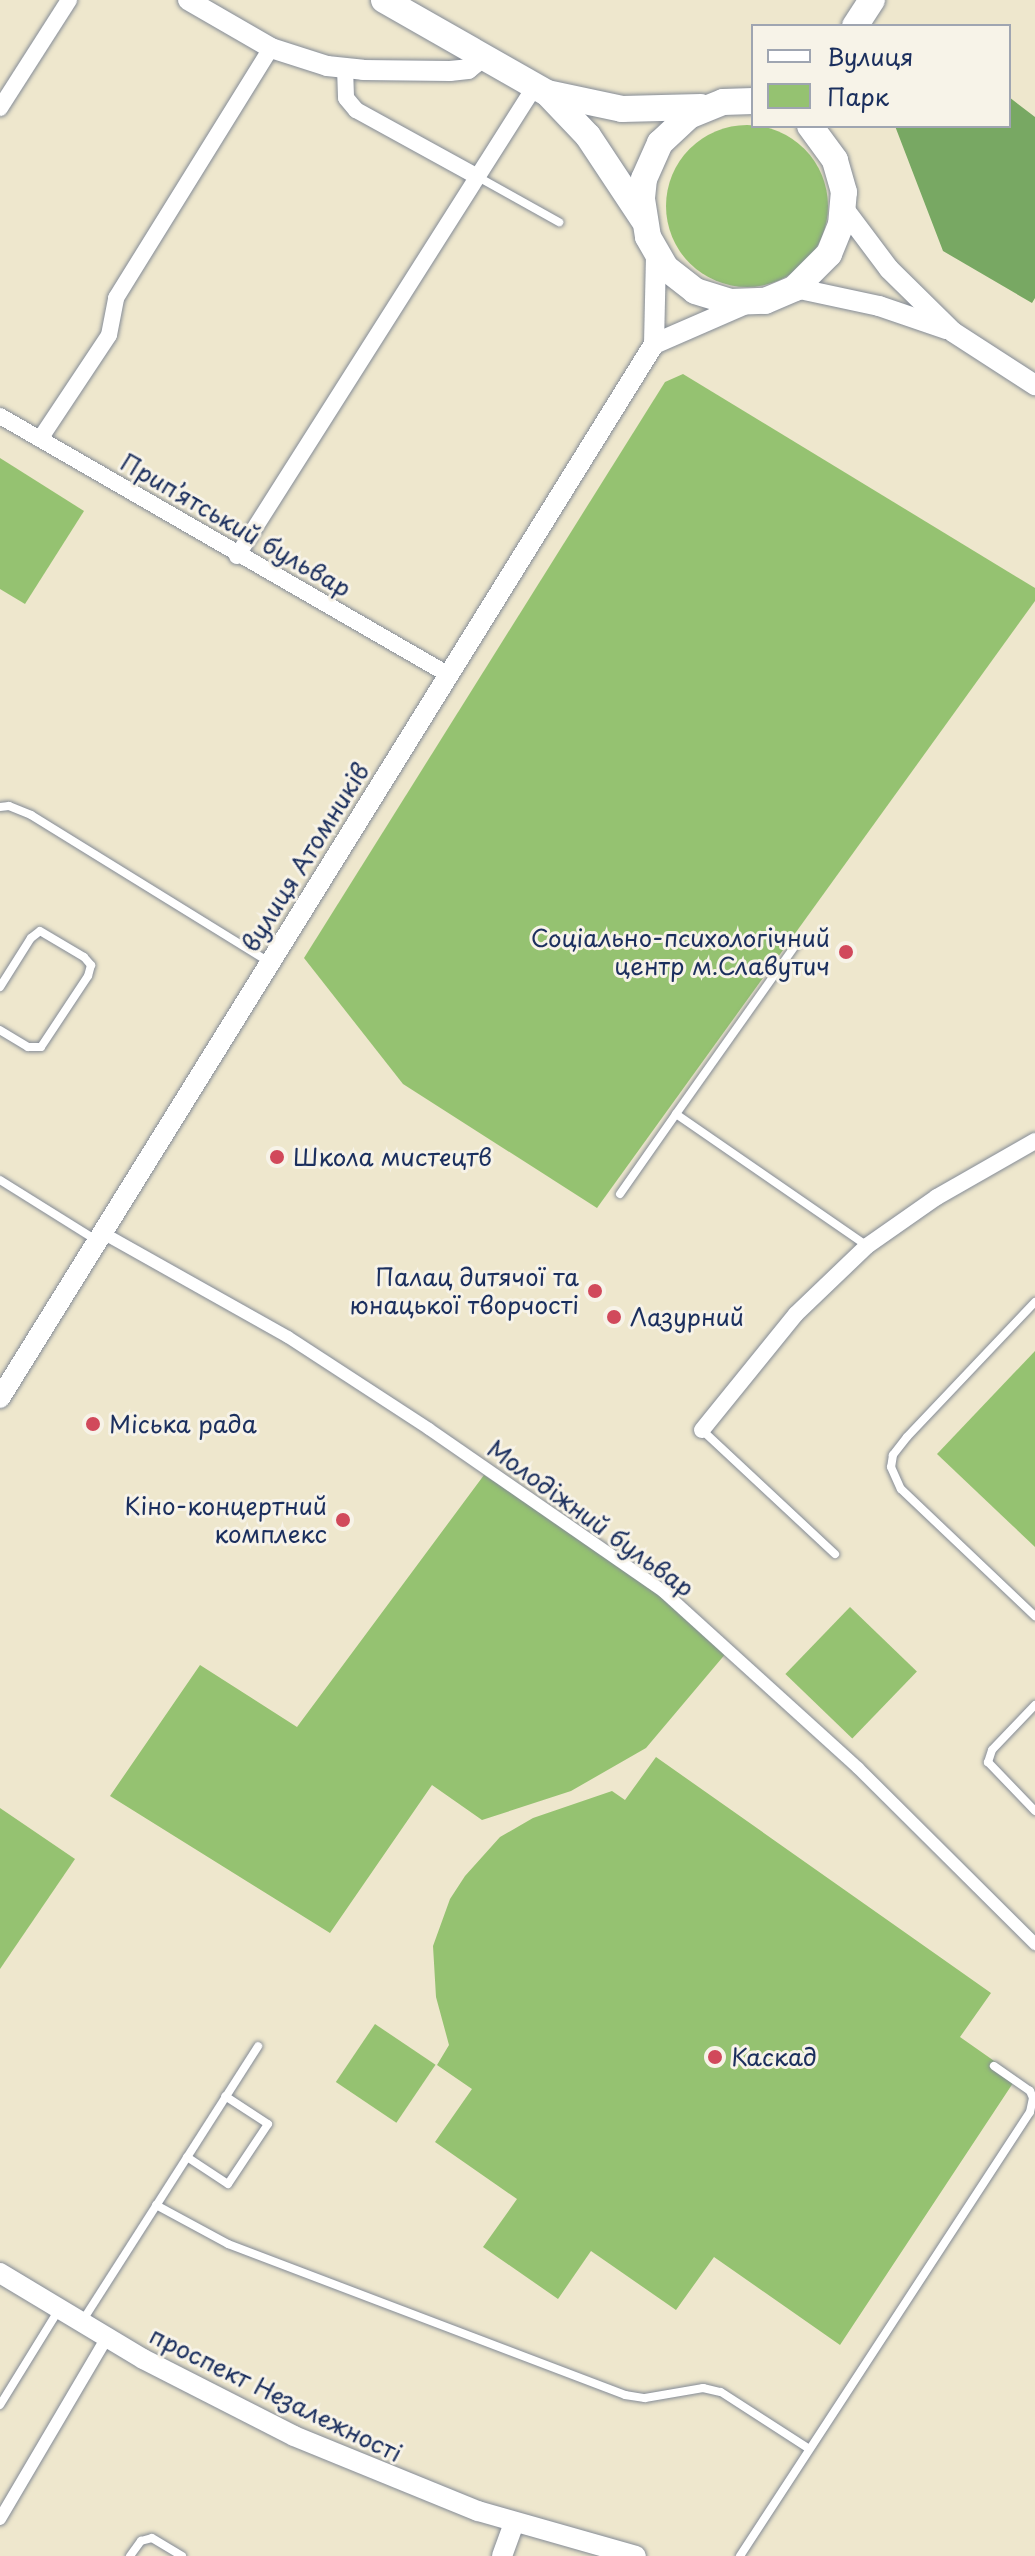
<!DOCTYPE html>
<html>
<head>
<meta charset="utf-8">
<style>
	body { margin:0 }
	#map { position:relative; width:1035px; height:2556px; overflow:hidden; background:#eee7cd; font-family:"Playpen Sans",sans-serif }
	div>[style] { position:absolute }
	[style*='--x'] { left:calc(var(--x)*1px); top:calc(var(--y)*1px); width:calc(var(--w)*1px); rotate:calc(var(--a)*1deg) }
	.green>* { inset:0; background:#95c271; transform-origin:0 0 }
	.round { border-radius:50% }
	.forest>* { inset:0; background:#78a863 }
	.roads { filter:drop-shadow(0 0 2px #848b96) drop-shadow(0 0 2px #848b96) }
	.service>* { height:8px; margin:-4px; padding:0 4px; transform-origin:4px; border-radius:4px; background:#fff }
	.pedestrian>* { height:12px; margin:-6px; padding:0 6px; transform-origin:6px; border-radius:6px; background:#fff }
	.minor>* { height:16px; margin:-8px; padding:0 8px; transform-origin:8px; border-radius:8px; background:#fff }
	.tertiary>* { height:20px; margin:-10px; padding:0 10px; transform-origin:10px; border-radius:10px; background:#fff }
	.primary>* { height:26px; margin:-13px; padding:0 13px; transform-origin:13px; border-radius:13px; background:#fff }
	.dots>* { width:22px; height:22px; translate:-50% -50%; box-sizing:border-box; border:4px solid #f7f3e8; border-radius:50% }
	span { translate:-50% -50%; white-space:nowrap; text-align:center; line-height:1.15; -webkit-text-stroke:6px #f7f3e8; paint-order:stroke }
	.street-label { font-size:24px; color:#1b2f5e }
	.poi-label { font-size:24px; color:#1b2f5e }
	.right { translate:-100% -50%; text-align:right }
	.left { translate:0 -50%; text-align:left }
	.legend { position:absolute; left:751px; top:24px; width:260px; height:104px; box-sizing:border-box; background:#f7f3e8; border:2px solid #9fa5b1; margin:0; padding:10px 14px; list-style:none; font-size:24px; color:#1b2f5e }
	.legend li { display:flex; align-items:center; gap:16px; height:40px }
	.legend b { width:40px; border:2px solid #9fa5b1 }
</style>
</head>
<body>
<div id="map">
	<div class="green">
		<div class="round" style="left:666px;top:125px;width:162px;height:162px"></div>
		<div style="clip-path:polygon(683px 374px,1035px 588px,1035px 601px,597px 1208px,403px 1084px,304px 958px,665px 382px)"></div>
		<div style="clip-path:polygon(0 458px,84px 511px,25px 604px,0 589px)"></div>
		<div style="clip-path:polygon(1035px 1351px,1035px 1547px,937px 1454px)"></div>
		<div style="clip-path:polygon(484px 1475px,631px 1571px,727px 1652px,646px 1748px,571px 1791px,482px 1820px,432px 1785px,330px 1933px,110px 1796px,200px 1665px,297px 1727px)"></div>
		<div style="left:850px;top:1607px;width:93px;height:93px;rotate:44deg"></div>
		<div style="clip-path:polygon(656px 1757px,991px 1993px,960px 2037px,1017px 2077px,840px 2345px,714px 2257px,676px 2310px,591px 2251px,558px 2299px,483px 2247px,517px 2199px,435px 2142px,472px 2089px,437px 2065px,449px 2045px,436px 1997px,433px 1946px,450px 1899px,465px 1876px,500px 1837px,533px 1818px,612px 1791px,625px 1800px)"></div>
		<div style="clip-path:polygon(0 1808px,75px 1859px,0 1969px)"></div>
		<div style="left:375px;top:2024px;width:73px;height:70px;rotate:34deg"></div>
	</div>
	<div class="forest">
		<div style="clip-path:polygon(1009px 97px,1035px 117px,1035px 298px,1032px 303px,943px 251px,895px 126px,1009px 126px)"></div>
	</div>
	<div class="roads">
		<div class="service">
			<div style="--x:478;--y:177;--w:93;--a:29.1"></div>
			<div style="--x:0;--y:807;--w:9;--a:-6"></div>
			<div style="--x:9;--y:806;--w:24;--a:22"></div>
			<div style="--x:31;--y:815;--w:280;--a:31.7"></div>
			<div style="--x:797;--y:943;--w:209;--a:125.3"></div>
			<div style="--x:676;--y:1114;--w:232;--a:34.6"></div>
			<div style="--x:0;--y:987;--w:58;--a:-57.7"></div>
			<div style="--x:31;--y:938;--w:11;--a:-38"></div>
			<div style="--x:40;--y:931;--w:51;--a:30.6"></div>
			<div style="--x:84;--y:957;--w:11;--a:49"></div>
			<div style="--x:91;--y:965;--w:11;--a:105"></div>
			<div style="--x:88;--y:976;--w:85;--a:123.5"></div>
			<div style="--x:41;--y:1047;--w:13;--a:180"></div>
			<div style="--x:28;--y:1047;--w:33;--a:-149"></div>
			<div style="--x:0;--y:1180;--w:113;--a:32"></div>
			<div style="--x:620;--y:1194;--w:98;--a:-55"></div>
			<div style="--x:1035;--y:1302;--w:186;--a:133.5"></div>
			<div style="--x:907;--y:1437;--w:23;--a:128"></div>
			<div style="--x:893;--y:1455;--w:12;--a:99"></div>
			<div style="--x:891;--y:1467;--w:24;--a:66"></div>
			<div style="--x:901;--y:1489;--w:185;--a:43.5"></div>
			<div style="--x:702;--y:1430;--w:182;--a:43"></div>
			<div style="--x:1035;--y:1705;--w:62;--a:133.7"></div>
			<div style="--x:992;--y:1750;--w:13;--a:108"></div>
			<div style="--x:988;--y:1762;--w:68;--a:46.2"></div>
			<div style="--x:187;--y:2157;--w:49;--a:33.4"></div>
			<div style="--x:228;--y:2184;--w:72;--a:-56.3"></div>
			<div style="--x:268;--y:2124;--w:51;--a:-146.9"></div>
			<div style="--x:156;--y:2205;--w:82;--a:28.4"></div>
			<div style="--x:228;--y:2244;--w:425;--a:20.8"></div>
			<div style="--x:625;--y:2395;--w:20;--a:9"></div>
			<div style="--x:645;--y:2398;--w:59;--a:-9.8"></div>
			<div style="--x:703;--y:2388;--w:18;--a:13"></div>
			<div style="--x:721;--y:2392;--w:103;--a:32.8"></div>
			<div style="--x:83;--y:2320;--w:325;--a:-57.4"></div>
			<div style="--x:0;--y:2405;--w:110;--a:-58.3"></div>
			<div style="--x:130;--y:2556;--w:19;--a:-54"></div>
			<div style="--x:141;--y:2541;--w:11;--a:-15"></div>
			<div style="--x:152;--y:2538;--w:35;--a:31"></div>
			<div style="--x:740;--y:2556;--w:530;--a:-56.85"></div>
			<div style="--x:1030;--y:2112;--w:14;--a:-78"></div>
			<div style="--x:1033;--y:2098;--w:8;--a:-113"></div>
			<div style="--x:1030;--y:2091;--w:44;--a:-145.2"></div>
		</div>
		<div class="pedestrian">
			<div style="--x:101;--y:1232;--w:214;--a:29.3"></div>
			<div style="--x:288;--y:1337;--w:168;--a:33.1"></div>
			<div style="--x:429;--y:1429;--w:286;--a:34.7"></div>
			<div style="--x:664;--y:1592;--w:262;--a:42.2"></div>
			<div style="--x:858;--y:1768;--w:250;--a:44.8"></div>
			<div style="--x:0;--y:2519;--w:209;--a:-59.5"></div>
		</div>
		<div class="minor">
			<div style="--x:345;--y:68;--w:30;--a:88"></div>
			<div style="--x:346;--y:98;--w:16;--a:50"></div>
			<div style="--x:356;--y:110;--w:139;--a:28.8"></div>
			<div style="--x:0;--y:108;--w:128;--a:-57.4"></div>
			<div style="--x:0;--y:416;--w:518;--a:29.98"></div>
			<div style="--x:40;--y:439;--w:125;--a:-56.4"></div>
			<div style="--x:109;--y:335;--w:38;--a:-79"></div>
			<div style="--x:116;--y:298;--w:294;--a:-58.2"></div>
			<div style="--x:237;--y:556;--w:557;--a:-57.62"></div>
			<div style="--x:702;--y:1430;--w:149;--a:-51"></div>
			<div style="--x:796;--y:1314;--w:98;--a:-43.8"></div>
			<div style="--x:867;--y:1246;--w:85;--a:-35"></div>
			<div style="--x:937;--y:1197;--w:113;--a:-29.7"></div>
		</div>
		<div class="tertiary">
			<div style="--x:188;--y:0;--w:96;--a:30"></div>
			<div style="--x:271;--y:48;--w:59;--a:17.8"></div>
			<div style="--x:327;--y:66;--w:36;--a:6"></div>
			<div style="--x:363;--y:70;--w:87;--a:0.7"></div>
			<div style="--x:450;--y:71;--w:18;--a:-6"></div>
			<div style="--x:468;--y:69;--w:19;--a:-39"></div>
			<div style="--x:844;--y:209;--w:75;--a:53.1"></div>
			<div style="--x:889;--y:269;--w:90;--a:44.5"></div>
			<div style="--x:953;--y:332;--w:98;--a:32.9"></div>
			<div style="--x:795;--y:288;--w:86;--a:12.1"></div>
			<div style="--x:879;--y:306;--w:71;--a:18.9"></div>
			<div style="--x:654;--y:344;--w:100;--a:-23.5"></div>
			<div style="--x:0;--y:1398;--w:1240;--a:-58.18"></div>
			<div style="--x:654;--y:344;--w:91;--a:-88.7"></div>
			<div style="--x:0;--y:2273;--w:167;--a:31"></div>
			<div style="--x:143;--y:2359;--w:169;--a:27"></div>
			<div style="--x:294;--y:2436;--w:199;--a:22.2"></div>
			<div style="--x:478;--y:2511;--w:164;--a:15.9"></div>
			<div style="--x:502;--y:2556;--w:35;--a:-70"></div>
		</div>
		<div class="primary">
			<div style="--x:384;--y:0;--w:188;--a:29.7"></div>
			<div style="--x:547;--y:93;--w:77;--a:12"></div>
			<div style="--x:622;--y:109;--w:79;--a:-1.5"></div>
			<div style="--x:855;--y:26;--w:31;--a:-57"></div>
			<div style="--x:550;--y:96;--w:55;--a:46.5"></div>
			<div style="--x:588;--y:136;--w:100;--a:56.5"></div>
			<div style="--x:753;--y:101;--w:30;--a:178"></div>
			<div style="--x:723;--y:102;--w:35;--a:158"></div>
			<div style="--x:690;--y:115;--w:41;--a:137"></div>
			<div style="--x:660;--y:143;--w:39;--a:114"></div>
			<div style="--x:644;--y:179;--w:20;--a:96"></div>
			<div style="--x:642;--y:199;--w:38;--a:81"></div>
			<div style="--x:648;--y:237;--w:36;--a:60"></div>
			<div style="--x:666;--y:268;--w:37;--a:38"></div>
			<div style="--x:695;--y:291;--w:37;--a:17"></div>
			<div style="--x:730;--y:302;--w:35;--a:-2"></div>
			<div style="--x:765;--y:301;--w:33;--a:-23"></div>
			<div style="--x:795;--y:288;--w:48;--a:-45"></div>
			<div style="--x:829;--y:254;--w:31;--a:-68"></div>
			<div style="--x:841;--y:225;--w:33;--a:-85"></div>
			<div style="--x:844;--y:192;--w:33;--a:-106"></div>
			<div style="--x:835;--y:160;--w:42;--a:-126.3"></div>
		</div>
	</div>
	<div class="dots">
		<div style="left:846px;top:952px;background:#d1495b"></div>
		<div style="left:277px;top:1157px;background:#d1495b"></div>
		<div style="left:595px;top:1291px;background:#d1495b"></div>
		<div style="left:614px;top:1317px;background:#d1495b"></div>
		<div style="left:93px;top:1424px;background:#d1495b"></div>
		<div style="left:343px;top:1520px;background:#d1495b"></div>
		<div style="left:715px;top:2057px;background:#d1495b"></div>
	</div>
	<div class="street-label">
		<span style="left:236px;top:525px;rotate:30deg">Припʼятський бульвар</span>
		<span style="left:305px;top:857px;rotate:-58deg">вулиця Атомників</span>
		<span style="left:591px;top:1518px;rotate:36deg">Молодіжний бульвар</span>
		<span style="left:276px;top:2394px;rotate:26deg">проспект Незалежності</span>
	</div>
	<div class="poi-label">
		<span class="right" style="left:830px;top:952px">Соціально-психологічний<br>центр м.Славутич</span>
		<span class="left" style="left:293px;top:1157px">Школа мистецтв</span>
		<span class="right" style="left:579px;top:1291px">Палац дитячої та<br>юнацької творчості</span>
		<span class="left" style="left:630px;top:1317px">Лазурний</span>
		<span class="left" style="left:109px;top:1424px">Міська рада</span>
		<span class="right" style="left:327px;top:1520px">Кіно-концертний<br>комплекс</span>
		<span class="left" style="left:731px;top:2057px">Каскад</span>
	</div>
	<ul class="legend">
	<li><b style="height:10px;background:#fff"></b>Вулиця</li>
	<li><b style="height:22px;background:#95c271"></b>Парк</li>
	</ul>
</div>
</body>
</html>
